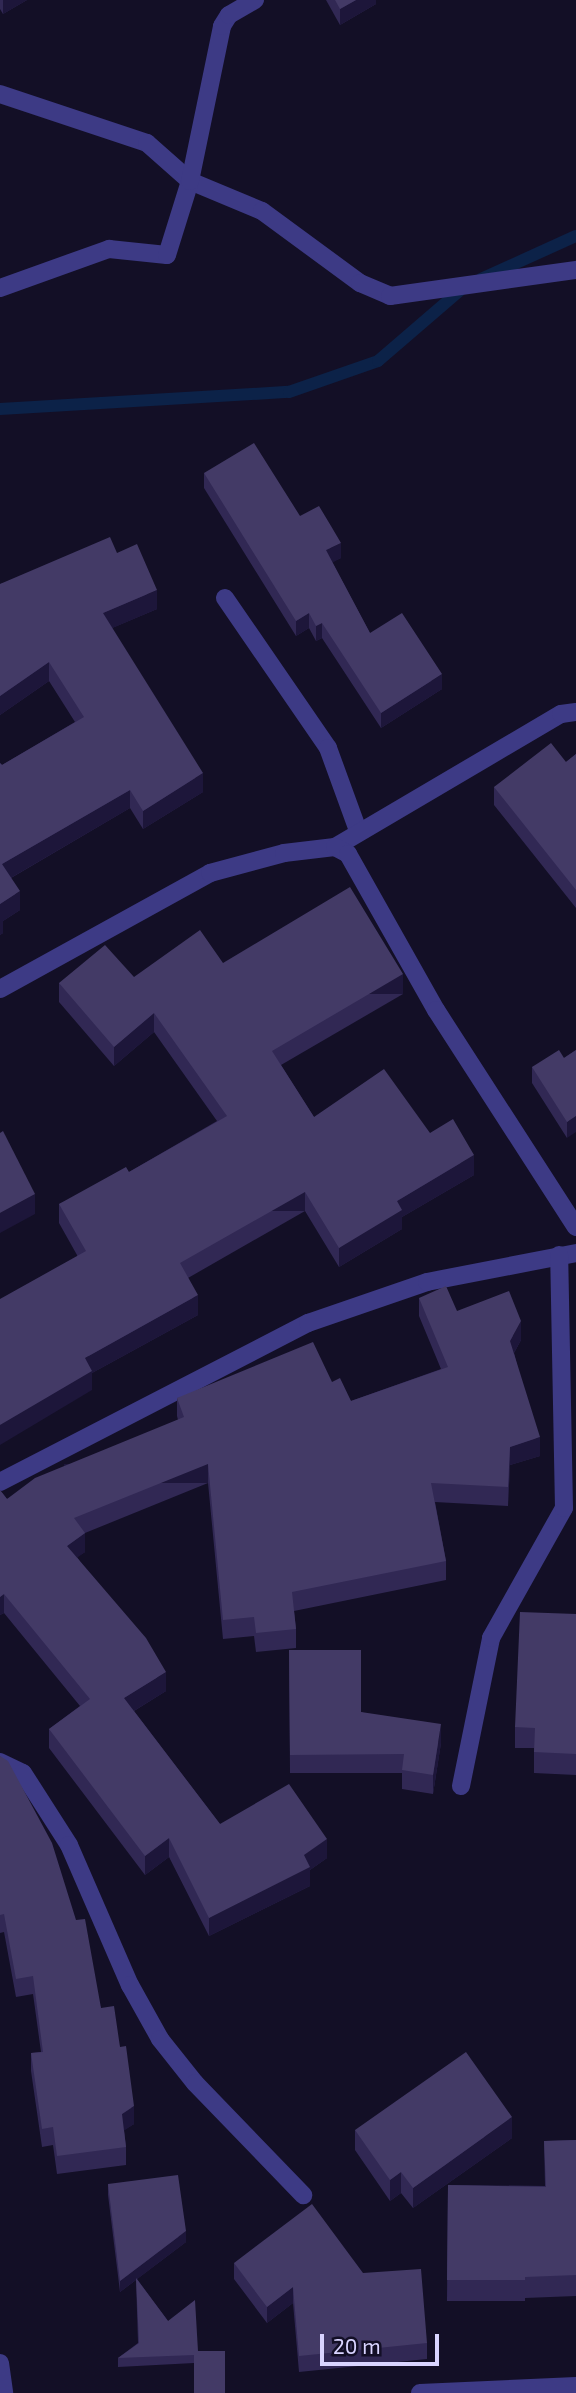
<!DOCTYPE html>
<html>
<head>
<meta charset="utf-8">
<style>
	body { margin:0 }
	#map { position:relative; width:576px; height:2393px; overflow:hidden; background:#130f26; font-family:"Exo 2",sans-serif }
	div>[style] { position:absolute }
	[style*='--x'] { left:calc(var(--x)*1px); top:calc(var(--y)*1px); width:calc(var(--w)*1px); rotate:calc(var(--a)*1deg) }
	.stream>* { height:12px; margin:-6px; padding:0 6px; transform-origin:6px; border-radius:6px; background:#0c2248 }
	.lane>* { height:18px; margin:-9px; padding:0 9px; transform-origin:9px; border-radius:9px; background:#3d3a85 }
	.street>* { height:18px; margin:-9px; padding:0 9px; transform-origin:9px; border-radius:9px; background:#3d3a85 }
	.wall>* { inset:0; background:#312854 }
	.shaded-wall>* { inset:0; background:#1d163a; transform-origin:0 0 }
	.building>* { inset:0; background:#433a66; transform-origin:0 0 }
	span { translate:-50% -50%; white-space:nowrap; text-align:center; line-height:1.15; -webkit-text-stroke:7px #130f26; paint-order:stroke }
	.scale { position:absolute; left:320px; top:2334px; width:119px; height:32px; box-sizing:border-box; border:4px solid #d9d4ff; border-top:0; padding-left:9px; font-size:21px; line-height:24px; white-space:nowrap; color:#d9d4ff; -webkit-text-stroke:5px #130f26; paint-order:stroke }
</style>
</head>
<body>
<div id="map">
	<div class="stream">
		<div style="--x:481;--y:279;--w:104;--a:-24.4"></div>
		<div style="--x:0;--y:409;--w:289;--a:-3.4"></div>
		<div style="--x:289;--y:392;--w:94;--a:-19.2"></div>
		<div style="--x:378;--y:361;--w:113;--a:-40.7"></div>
	</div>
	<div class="lane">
		<div style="--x:0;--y:1762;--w:25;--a:26"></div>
		<div style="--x:23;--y:1773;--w:85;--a:57.4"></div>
		<div style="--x:69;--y:1845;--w:153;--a:66.5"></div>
		<div style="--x:130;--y:1985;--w:62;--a:60.9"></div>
		<div style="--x:160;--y:2039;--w:56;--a:51.5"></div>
		<div style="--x:195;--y:2083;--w:156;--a:46"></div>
	</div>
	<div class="street">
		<div style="--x:0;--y:94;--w:155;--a:18.4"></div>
		<div style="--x:147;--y:143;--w:57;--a:41.5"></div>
		<div style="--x:190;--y:181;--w:78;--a:22.6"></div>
		<div style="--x:262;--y:211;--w:122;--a:36.3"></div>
		<div style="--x:360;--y:283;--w:33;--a:23"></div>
		<div style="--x:390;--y:296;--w:188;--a:-8"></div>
		<div style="--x:0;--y:288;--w:116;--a:-19.7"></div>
		<div style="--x:109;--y:249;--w:58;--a:5.9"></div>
		<div style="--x:167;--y:255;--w:77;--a:-72.7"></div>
		<div style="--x:190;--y:181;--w:158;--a:-78.3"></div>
		<div style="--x:222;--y:26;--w:13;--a:-58"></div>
		<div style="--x:229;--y:15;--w:30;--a:-30"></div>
		<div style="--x:225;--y:598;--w:182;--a:55.5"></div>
		<div style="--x:328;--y:748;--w:90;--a:70"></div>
		<div style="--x:335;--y:847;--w:262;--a:-30.5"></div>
		<div style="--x:561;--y:714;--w:15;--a:-8"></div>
		<div style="--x:0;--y:989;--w:240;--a:-28.9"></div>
		<div style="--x:210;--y:873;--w:77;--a:-15.1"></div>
		<div style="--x:284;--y:853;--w:51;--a:-6.7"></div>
		<div style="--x:335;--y:847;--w:15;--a:28"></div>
		<div style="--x:348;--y:854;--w:179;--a:60.6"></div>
		<div style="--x:436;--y:1010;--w:258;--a:57.2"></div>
		<div style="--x:0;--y:1482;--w:347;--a:-27.3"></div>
		<div style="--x:308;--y:1323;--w:126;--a:-19"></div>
		<div style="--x:427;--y:1282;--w:152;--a:-11"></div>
		<div style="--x:461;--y:1786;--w:151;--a:-78.5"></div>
		<div style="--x:491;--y:1638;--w:149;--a:-60.7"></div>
		<div style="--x:564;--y:1508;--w:253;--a:-91.1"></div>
		<div style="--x:0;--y:2363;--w:30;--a:82"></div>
		<div style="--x:420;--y:2393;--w:156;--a:-2.6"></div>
	</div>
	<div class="wall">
		<div style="clip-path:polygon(0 0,27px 0,3px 14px,0 9px)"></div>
		<div style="clip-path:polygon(326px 0,376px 0,376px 4px,340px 25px)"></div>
		<div style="clip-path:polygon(204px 473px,300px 516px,341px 558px,332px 562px,370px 633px,442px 689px,381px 728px,322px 638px,316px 641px,309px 628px,296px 636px,204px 488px)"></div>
		<div style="clip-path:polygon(117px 553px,157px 609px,112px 628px,203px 792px,143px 829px,130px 808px,11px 878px,20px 910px,3px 921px,3px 933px,0 935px,0 763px,2px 765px,75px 722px,49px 681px,0 715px,0 584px)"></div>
		<div style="clip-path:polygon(576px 754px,576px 908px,494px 805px,494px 787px,566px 762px)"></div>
		<div style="clip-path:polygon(223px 963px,403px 994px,281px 1065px,314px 1117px,430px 1133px,474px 1175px,402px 1217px,402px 1229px,339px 1267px,305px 1211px,188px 1278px,198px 1315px,92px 1373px,92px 1390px,77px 1255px,59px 1223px,59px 1204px,129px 1172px,217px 1121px,154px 1032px,114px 1066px,59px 1002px,59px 983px,134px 977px)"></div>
		<div style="clip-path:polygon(576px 1050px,567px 1138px,532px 1083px,532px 1067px,564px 1058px)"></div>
		<div style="clip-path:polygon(419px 1298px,457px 1311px,521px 1340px,514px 1353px,540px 1456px,510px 1465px,508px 1506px,435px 1502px,446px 1561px,446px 1580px,294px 1611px,296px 1629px,296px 1648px,256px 1652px,254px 1636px,223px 1639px,208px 1483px,85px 1533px,85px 1552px,77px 1557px,166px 1691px,134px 1711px,220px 1824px,327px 1858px,310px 1870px,310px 1886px,209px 1936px,169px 1857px,145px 1875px,49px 1748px,49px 1729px,80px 1706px,4px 1613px,0 1615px,0 1490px,7px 1499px,178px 1420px,177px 1416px,177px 1398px,332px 1382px,351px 1401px,441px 1369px,419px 1316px)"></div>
		<div style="clip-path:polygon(576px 1614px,576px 1775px,534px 1773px,534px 1748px,515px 1748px,515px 1727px)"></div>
		<div style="clip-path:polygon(289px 1650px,361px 1712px,441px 1743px,433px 1794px,402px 1789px,402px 1773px,290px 1773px)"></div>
		<div style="clip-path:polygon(0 1756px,101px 2008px,120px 2047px,134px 2124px,124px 2130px,126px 2147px,126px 2165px,57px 2174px,53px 2145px,42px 2147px,31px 2071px,31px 2053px,41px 2052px,33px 1994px,16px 1997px,4px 1932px,0 1933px)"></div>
		<div style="clip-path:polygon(355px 2130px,512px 2138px,413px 2208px,401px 2193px,390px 2201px,355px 2150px)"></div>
		<div style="clip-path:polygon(576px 2140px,576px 2296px,525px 2298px,525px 2301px,447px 2301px,448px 2185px,545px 2186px,544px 2141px)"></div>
		<div style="clip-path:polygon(108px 2184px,186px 2242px,137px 2279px,168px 2321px,198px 2351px,194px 2363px,118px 2367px,118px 2358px,138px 2343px,136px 2280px,120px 2292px,108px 2195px)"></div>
		<div style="clip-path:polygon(234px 2263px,363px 2273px,427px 2343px,427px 2359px,299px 2372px,293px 2303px,267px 2323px,234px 2279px)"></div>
	</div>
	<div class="shaded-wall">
		<div style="clip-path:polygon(3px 0,27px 0,3px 14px)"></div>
		<div style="clip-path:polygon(356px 0,376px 0,376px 4px,340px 25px,340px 9px)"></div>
		<div style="clip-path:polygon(341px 543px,341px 558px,326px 566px,326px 550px)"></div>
		<div style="clip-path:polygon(157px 590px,157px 609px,103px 632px,103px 613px)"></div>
		<div style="clip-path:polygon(309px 613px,309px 628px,296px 636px,296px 621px)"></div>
		<div style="clip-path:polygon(322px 623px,322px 638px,316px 641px,316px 626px)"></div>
		<div style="clip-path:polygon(49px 662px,49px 681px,0 715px,0 696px)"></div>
		<div style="clip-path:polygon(442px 674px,442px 689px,381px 728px,381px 713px)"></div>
		<div style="clip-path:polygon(203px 773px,203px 792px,143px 829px,143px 811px)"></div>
		<div style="clip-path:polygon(130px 790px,130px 808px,2px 883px,2px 864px)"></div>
		<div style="clip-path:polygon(20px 891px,20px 910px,3px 921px,3px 933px,0 935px,0 904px)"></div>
		<div style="left:403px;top:974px;width:20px;height:152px;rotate:90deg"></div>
		<div style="clip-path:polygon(154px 1013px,154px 1032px,114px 1066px,114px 1047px)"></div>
		<div style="clip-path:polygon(576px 1116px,576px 1132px,567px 1138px,567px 1122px)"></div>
		<div style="clip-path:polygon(474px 1155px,474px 1175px,402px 1217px,402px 1229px,339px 1267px,339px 1248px,397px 1201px)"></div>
		<div style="left:305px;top:1192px;width:19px;height:144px;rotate:90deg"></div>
		<div style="clip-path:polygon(35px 1194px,35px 1214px,0 1233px,0 1213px)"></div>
		<div style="clip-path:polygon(198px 1295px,198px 1315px,92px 1373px,92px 1390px,0 1445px,0 1425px,85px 1358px)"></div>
		<div style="clip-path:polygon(521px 1321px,521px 1340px,510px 1360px,510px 1341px)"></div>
		<div style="clip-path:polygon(540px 1437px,540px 1456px,510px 1465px,508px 1506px,510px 1447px)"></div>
		<div style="left:208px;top:1464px;width:19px;height:144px;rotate:90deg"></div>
		<div style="clip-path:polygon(85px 1533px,85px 1552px,67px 1565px,67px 1546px)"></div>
		<div style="clip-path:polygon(4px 1594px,4px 1613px,0 1615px,0 1597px)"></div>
		<div style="clip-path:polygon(166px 1672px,166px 1691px,124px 1717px,124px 1698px)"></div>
		<div style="clip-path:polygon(441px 1724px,441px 1743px,433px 1794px,433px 1775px)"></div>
		<div style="clip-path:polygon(169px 1838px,169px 1857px,145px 1875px,145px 1856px)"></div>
		<div style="clip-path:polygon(327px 1839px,327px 1858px,310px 1870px,310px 1886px,209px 1936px,209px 1918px)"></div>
		<div style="clip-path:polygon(134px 2106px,134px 2124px,122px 2132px,122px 2114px)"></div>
		<div style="clip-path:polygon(512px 2117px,512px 2138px,413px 2208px,413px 2188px)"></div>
		<div style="clip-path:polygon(401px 2172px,401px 2193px,390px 2201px,390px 2180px)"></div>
		<div style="clip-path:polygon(186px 2231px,186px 2242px,120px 2292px,120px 2281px)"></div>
		<div style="clip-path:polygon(293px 2287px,293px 2303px,267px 2323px,267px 2307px)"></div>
	</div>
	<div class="building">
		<div style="clip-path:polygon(335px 0,356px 0,340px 9px)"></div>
		<div style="clip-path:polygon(254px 443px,300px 516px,319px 506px,331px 526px,341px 543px,326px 550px,370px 633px,402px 613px,442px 674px,381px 713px,322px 623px,316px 626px,309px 613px,296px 621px,204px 473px)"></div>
		<div style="clip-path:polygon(110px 537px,117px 553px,137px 544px,157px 590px,103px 613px,203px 773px,143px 811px,130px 790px,2px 864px,20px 891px,0 904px,0 763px,2px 765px,84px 717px,49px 662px,0 696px,0 584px)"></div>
		<div style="clip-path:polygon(551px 743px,566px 762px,576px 754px,576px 890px,494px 787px)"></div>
		<div style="clip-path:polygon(350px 887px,403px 974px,272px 1051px,314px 1117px,384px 1069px,430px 1133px,453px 1119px,474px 1155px,397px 1201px,402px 1210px,339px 1248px,305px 1192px,180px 1263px,198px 1295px,85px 1358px,92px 1371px,0 1425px,0 1299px,86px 1251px,59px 1204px,126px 1167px,129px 1172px,227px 1116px,154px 1013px,114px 1047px,59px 983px,105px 945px,134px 977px,200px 930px,223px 963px)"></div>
		<div style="clip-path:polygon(559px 1050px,564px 1058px,576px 1050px,576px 1116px,567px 1122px,532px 1067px)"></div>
		<div style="clip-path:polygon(3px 1131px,35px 1194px,0 1213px,0 1133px)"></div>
		<div style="clip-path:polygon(446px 1286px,457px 1311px,509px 1291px,521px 1321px,510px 1341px,540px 1437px,510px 1447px,508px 1487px,431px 1483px,446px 1561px,292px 1592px,296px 1629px,256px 1633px,254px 1617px,223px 1620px,208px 1464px,74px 1518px,85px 1533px,67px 1546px,146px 1638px,166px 1672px,124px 1698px,220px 1824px,289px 1784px,327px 1839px,304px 1855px,310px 1867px,209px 1918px,169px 1838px,145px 1856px,49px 1729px,90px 1699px,4px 1594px,0 1597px,0 1490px,7px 1499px,35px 1478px,184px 1417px,177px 1398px,313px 1342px,332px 1382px,340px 1378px,351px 1401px,448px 1367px,419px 1298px)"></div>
		<div style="clip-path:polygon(520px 1612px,576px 1614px,576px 1754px,534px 1752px,535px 1728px,515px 1727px)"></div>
		<div style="clip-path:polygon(289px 1650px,361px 1650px,361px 1712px,441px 1724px,433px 1775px,402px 1770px,404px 1754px,290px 1755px)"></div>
		<div style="clip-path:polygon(0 1756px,8px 1761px,52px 1843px,76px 1920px,85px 1919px,101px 2008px,114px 2006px,120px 2047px,126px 2046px,134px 2106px,122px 2114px,126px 2147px,57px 2156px,53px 2127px,42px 2129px,31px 2053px,43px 2052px,33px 1976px,16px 1979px,4px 1914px,0 1915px)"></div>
		<div style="clip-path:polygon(466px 2052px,512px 2117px,413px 2188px,401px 2172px,390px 2180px,355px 2130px)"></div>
		<div style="clip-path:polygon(576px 2140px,576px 2275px,525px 2277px,525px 2280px,447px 2280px,448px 2185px,546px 2187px,544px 2141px)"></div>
		<div style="clip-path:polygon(178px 2175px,186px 2231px,120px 2281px,108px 2184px)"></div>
		<div style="clip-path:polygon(312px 2204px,363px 2273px,421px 2269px,427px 2343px,299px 2356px,293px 2287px,267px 2307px,234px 2263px)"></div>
		<div style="clip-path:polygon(136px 2278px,168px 2321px,195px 2300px,198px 2351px,194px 2351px,194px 2355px,118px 2358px,139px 2343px)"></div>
		<div style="left:194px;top:2351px;width:31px;height:42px"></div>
	</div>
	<div class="scale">20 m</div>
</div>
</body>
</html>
